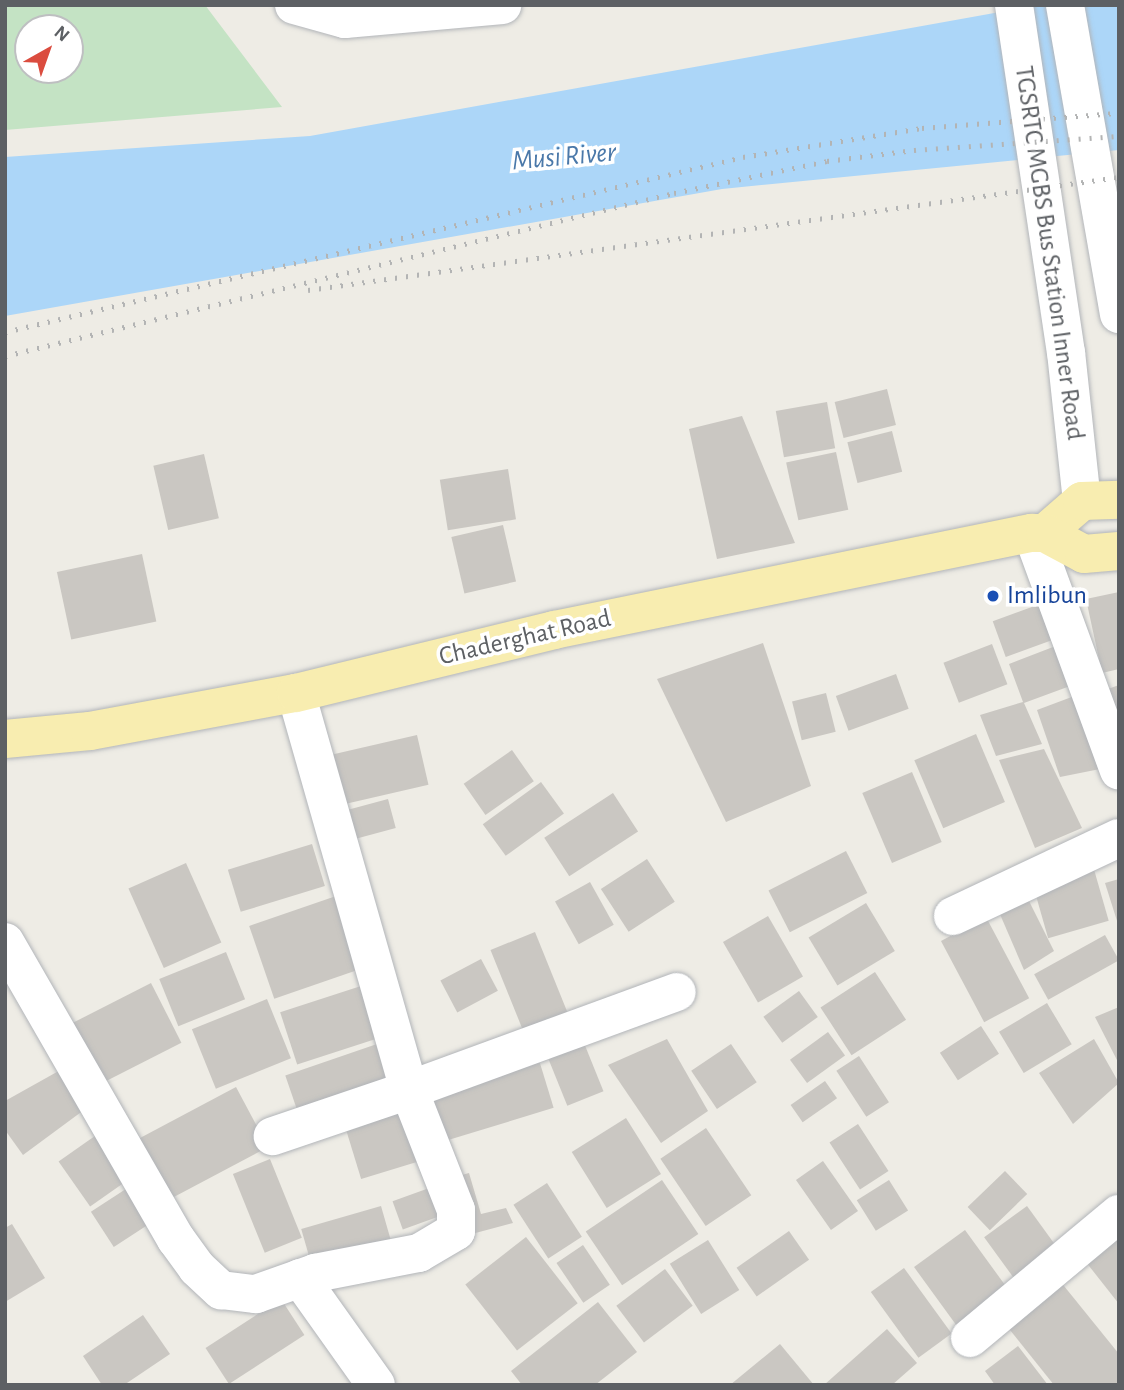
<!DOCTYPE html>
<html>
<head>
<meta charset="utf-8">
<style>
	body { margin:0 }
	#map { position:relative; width:1124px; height:1390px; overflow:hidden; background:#eeece5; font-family:"Alegreya Sans",sans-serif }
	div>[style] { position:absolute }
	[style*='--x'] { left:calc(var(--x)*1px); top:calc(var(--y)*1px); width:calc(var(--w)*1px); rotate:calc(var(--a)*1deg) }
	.green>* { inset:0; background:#c4e3c4 }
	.water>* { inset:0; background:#acd6f8 }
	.building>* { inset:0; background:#cac7c2; transform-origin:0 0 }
	.roads { filter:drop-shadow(0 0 2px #b2b5b9) drop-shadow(0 0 2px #b2b5b9) }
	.minor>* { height:38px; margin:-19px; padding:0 19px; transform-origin:19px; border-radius:19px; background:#fff }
	.major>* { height:38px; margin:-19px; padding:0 19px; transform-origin:19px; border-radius:19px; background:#f8edb0 }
	.rail>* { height:5px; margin-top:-2.5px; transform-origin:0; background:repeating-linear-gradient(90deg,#b3b4b4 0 2px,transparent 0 11px) }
	.dots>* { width:19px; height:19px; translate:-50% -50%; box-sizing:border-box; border:4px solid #fff; border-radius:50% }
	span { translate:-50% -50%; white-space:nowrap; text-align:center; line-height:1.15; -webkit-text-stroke:7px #fff; paint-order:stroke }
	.street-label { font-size:26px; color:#5d6064 }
	.transit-label { font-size:26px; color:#164399 }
	.left { translate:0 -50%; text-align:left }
	.water-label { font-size:28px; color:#4a78a9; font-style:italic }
	.frame { position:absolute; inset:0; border:7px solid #5d6064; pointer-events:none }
	.north { position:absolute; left:14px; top:14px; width:70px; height:70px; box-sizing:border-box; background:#fff; border:2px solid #bebfc1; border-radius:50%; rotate:40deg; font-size:19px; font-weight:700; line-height:28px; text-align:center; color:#5d6064 }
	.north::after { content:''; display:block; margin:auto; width:24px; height:32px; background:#db4c3f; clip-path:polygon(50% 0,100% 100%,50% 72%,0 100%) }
</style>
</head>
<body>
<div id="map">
	<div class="green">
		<div style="clip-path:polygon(evenodd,5px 5px,205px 5px,282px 107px,5px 130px,5px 5px,28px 28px,70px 28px,70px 70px,28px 70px,28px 28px)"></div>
	</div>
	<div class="water">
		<div style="clip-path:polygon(1039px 5px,1119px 5px,1119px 150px,722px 189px,5px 316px,5px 157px,310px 136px)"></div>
	</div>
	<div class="building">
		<div style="left:887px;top:389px;width:37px;height:54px;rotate:76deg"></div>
		<div style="left:827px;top:402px;width:47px;height:52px;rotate:80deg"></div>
		<div style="clip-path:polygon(742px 416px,795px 543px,717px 559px,689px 429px)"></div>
		<div style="left:892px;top:431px;width:42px;height:46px;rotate:76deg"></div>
		<div style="left:836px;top:452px;width:59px;height:51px;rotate:78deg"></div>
		<div style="left:204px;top:454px;width:66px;height:52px;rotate:77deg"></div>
		<div style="left:508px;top:469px;width:51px;height:69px;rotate:81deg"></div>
		<div style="left:503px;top:525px;width:58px;height:53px;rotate:77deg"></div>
		<div style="left:142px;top:554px;width:69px;height:87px;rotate:78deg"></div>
		<div style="clip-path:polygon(1119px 592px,1119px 669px,1102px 673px,1086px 599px)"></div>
		<div style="left:1051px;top:600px;width:38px;height:62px;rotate:70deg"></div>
		<div style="clip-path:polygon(1066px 642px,1081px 682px,1024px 703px,1042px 744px,996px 756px,980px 715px,1023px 702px,1009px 664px)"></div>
		<div style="clip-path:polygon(763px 643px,811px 786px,726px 822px,657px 679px)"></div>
		<div style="left:992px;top:644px;width:43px;height:52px;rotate:69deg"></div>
		<div style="left:896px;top:674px;width:37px;height:64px;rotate:70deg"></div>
		<div style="clip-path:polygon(1119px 685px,1119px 716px,1108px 689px)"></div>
		<div style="clip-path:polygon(1085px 692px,1105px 768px,1060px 777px,1037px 710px)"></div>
		<div style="left:826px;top:693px;width:40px;height:35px;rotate:76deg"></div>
		<div style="left:976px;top:734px;width:74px;height:67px;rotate:67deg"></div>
		<div style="left:417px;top:735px;width:51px;height:89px;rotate:77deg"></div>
		<div style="clip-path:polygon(1044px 749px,1082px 828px,1035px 848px,999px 760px)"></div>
		<div style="left:512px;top:750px;width:38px;height:59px;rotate:55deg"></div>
		<div style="left:912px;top:772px;width:76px;height:54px;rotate:67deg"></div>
		<div style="left:541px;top:782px;width:39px;height:72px;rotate:54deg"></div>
		<div style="left:613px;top:793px;width:46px;height:82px;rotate:57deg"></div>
		<div style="left:388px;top:799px;width:30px;height:48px;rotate:75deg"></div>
		<div style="left:312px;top:844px;width:44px;height:88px;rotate:73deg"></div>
		<div style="left:846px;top:851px;width:47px;height:87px;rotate:63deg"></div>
		<div style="left:647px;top:859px;width:51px;height:55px;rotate:57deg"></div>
		<div style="left:186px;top:863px;width:87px;height:63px;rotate:66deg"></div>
		<div style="left:1093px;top:866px;width:57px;height:63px;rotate:74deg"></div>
		<div style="clip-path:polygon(1119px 879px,1119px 924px,1118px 924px,1105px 883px)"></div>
		<div style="left:590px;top:882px;width:49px;height:40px;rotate:61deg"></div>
		<div style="left:339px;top:895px;width:77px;height:95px;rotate:71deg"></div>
		<div style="clip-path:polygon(1029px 901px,1054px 951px,1024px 970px,999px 912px)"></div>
		<div style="left:866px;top:903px;width:56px;height:67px;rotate:59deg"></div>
		<div style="left:768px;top:916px;width:70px;height:52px;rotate:60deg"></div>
		<div style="left:986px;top:917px;width:92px;height:51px;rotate:62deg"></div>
		<div style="left:535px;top:932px;width:96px;height:48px;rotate:68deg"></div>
		<div style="left:1105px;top:935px;width:29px;height:81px;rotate:61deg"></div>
		<div style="left:226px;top:952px;width:51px;height:72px;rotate:68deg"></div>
		<div style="left:481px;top:959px;width:36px;height:46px;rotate:62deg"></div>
		<div style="left:875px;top:972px;width:57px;height:65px;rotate:57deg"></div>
		<div style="left:151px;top:983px;width:67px;height:91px;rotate:63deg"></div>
		<div style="left:361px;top:986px;width:55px;height:85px;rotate:72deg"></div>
		<div style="left:799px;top:991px;width:32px;height:44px;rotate:54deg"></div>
		<div style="left:267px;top:999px;width:64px;height:81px;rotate:68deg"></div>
		<div style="left:1047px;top:1003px;width:48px;height:56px;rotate:59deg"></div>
		<div style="clip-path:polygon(1119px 1007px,1119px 1064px,1095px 1017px)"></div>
		<div style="left:981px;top:1026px;width:33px;height:49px;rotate:57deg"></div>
		<div style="left:828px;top:1032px;width:29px;height:47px;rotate:54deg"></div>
		<div style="clip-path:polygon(667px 1039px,708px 1111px,661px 1143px,608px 1065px)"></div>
		<div style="clip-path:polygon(1094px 1039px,1119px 1083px,1073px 1124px,1039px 1073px)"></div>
		<div style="left:584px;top:1043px;width:52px;height:39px;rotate:68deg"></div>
		<div style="left:377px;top:1044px;width:49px;height:97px;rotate:71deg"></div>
		<div style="left:731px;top:1044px;width:46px;height:48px;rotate:56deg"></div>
		<div style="left:859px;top:1056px;width:55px;height:27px;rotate:57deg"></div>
		<div style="left:539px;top:1060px;width:50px;height:124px;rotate:73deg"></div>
		<div style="clip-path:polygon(64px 1068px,88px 1107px,23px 1155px,5px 1130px,5px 1101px)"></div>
		<div style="left:825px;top:1081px;width:21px;height:42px;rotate:55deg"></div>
		<div style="left:236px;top:1087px;width:68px;height:114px;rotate:62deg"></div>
		<div style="left:404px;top:1097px;width:66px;height:65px;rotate:73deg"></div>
		<div style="left:626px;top:1118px;width:66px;height:64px;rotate:58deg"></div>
		<div style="left:858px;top:1124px;width:56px;height:34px;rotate:57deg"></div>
		<div style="left:706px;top:1128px;width:81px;height:55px;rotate:56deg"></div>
		<div style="left:102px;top:1131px;width:55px;height:53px;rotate:55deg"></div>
		<div style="left:270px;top:1159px;width:85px;height:40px;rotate:68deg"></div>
		<div style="left:823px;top:1161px;width:61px;height:33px;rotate:55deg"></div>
		<div style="left:1005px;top:1171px;width:32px;height:52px;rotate:46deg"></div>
		<div style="clip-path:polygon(469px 1173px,481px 1214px,506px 1208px,513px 1223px,468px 1235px,451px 1178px)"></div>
		<div style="left:662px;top:1180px;width:65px;height:92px;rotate:56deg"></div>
		<div style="left:889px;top:1180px;width:36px;height:38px;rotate:58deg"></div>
		<div style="left:547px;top:1183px;width:64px;height:40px;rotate:57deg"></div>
		<div style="left:132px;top:1185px;width:42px;height:49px;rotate:57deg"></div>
		<div style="left:432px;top:1187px;width:30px;height:42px;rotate:70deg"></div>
		<div style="left:381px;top:1206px;width:46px;height:83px;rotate:74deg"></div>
		<div style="left:1027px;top:1206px;width:58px;height:53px;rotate:54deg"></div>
		<div style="clip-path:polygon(12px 1224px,45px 1278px,5px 1302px,5px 1228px)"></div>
		<div style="clip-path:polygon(1119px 1228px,1119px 1304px,1082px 1257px)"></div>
		<div style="left:965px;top:1230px;width:77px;height:63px;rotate:54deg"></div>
		<div style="left:789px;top:1231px;width:35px;height:64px;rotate:55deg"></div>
		<div style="left:526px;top:1237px;width:84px;height:77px;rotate:52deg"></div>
		<div style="left:708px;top:1240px;width:59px;height:45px;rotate:58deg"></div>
		<div style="left:583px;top:1245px;width:48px;height:32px;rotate:56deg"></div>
		<div style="left:904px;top:1268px;width:81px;height:41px;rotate:54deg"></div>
		<div style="left:665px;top:1269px;width:46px;height:61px;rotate:53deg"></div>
		<div style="clip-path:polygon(1060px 1281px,1119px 1354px,1119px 1385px,1054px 1385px,1006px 1325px)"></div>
		<div style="left:281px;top:1299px;width:43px;height:90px;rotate:57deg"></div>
		<div style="clip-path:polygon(598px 1302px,637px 1352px,595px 1385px,522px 1385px,511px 1371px)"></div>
		<div style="clip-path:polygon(143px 1315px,170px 1354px,124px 1385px,102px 1385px,83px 1356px)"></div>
		<div style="clip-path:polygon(887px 1329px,917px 1363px,892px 1385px,824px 1385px)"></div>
		<div style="clip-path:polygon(780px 1344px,814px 1385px,730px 1385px)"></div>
		<div style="clip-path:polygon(1018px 1346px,1048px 1385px,995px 1385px,985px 1371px)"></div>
	</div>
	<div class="roads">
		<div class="minor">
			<div style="--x:294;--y:5;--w:53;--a:15.4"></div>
			<div style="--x:345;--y:19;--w:158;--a:-5.1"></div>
			<div style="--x:1014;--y:5;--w:351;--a:81.5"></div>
			<div style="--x:1066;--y:352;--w:150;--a:83.9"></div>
			<div style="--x:1065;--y:5;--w:314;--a:80.1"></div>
			<div style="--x:1032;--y:533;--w:253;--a:69.9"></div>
			<div style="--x:296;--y:693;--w:413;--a:74.1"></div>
			<div style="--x:409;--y:1090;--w:285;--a:-20.1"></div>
			<div style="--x:953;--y:916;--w:183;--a:-25.2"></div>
			<div style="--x:5;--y:942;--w:343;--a:60.1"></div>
			<div style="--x:176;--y:1239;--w:36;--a:54"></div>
			<div style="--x:197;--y:1268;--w:33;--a:43"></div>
			<div style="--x:221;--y:1290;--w:35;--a:7"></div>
			<div style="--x:256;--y:1294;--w:63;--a:-19.6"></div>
			<div style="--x:315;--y:1273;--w:106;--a:-10.9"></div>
			<div style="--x:419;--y:1253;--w:43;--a:-30.7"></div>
			<div style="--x:456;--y:1231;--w:21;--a:-90"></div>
			<div style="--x:456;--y:1210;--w:129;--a:-111.4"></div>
			<div style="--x:409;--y:1090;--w:144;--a:161.3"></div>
			<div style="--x:300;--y:1278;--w:131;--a:54.6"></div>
			<div style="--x:970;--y:1338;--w:194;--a:-39.8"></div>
		</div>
		<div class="major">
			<div style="--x:1045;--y:533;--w:49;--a:-40.9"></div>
			<div style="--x:1082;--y:501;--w:37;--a:-2"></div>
			<div style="--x:5;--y:739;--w:85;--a:-5.4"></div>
			<div style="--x:90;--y:731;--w:209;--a:-10.5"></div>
			<div style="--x:296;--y:693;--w:266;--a:-13.7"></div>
			<div style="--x:554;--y:630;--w:488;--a:-11.5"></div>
			<div style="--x:1032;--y:533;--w:13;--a:0"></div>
			<div style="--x:1045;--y:533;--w:44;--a:28.3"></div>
			<div style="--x:1084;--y:554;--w:35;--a:-5"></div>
		</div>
	</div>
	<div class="rail">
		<div style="--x:308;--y:290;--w:819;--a:-7.93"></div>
		<div style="--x:5;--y:332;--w:758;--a:-13.34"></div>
		<div style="--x:743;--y:157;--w:181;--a:-9.2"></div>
		<div style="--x:922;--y:128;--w:198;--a:-4.4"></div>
		<div style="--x:5;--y:356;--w:689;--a:-13.69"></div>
		<div style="--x:674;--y:193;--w:156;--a:-11.8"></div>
		<div style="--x:827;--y:161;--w:88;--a:-7.2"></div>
		<div style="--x:914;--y:150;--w:205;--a:-3.9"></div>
	</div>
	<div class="dots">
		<div style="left:993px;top:596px;background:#1a4fb4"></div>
	</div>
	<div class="street-label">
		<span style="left:1049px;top:253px;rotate:82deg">TGSRTC MGBS Bus Station Inner Road</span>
		<span style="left:525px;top:638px;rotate:-13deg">Chaderghat Road</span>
	</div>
	<div class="transit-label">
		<span class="left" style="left:1007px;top:596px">Imlibun</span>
	</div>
	<div class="water-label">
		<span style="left:564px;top:157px;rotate:-5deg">Musi River</span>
	</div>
	<div class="frame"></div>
	<div class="north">N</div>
</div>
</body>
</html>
